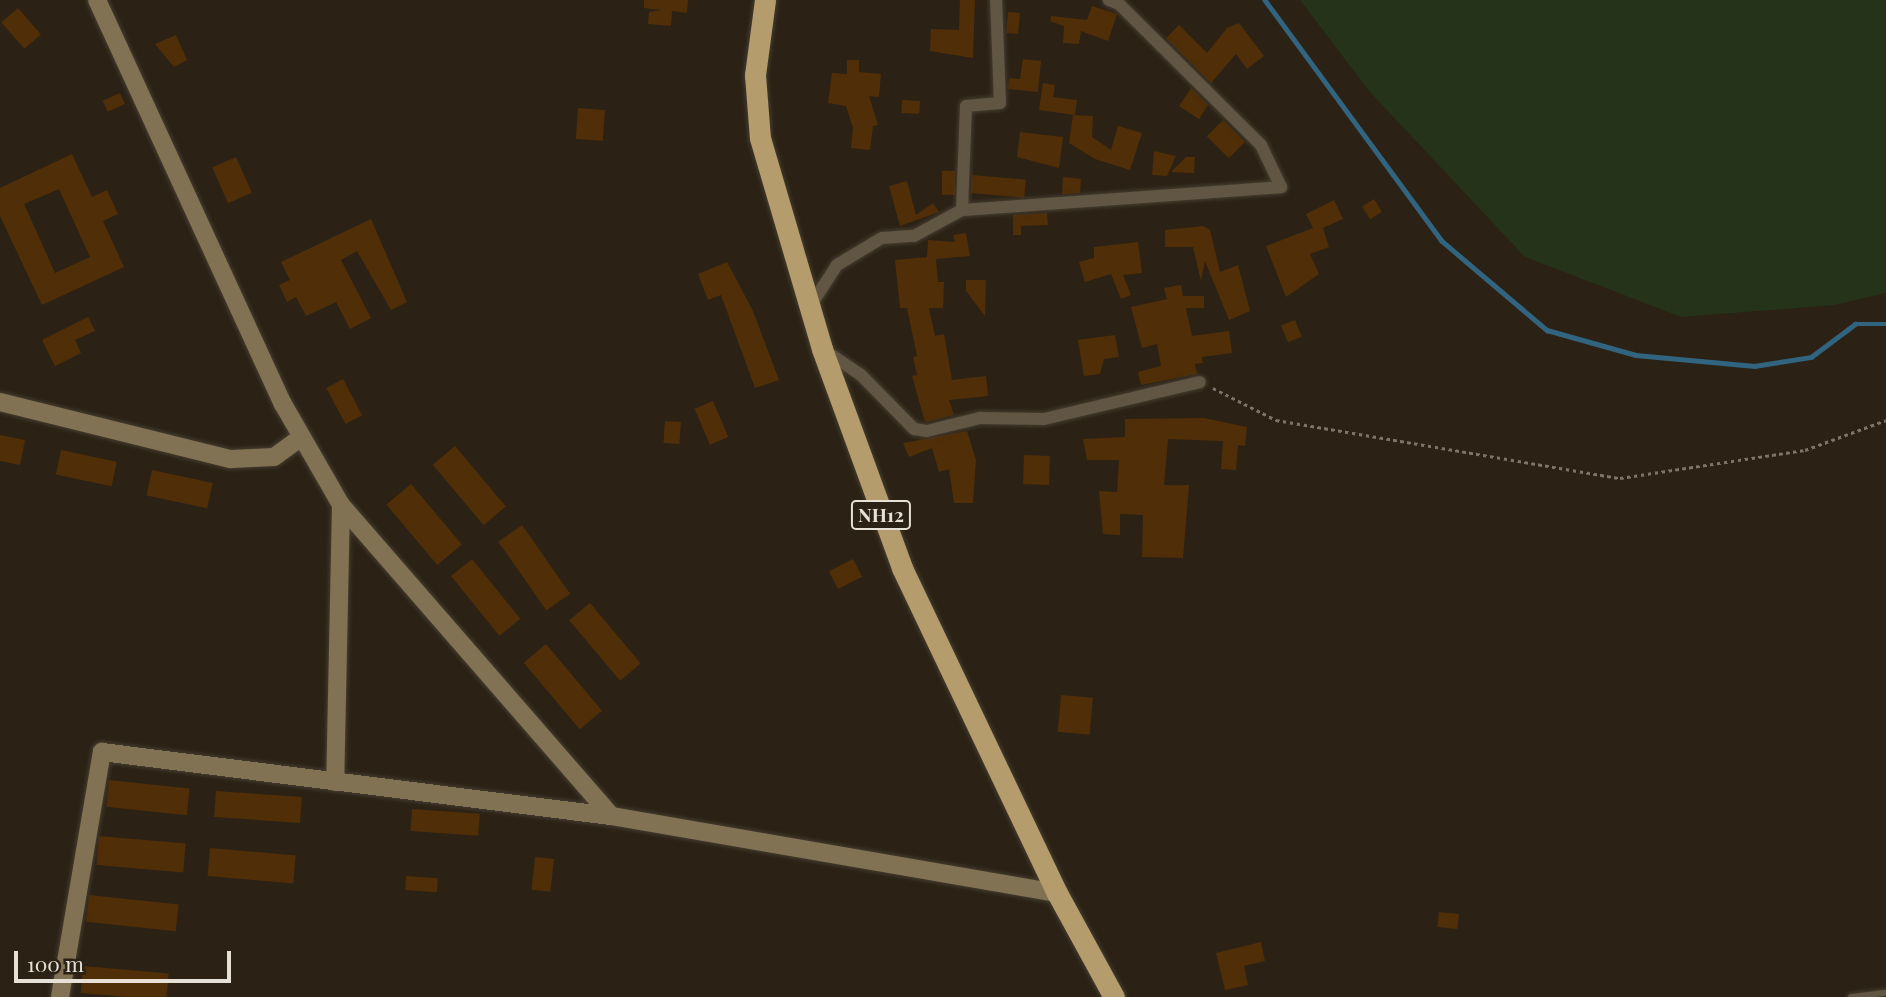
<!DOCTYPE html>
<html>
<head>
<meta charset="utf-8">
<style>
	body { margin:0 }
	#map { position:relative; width:1886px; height:997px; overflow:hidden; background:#2b2215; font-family:"Playfair Display",serif }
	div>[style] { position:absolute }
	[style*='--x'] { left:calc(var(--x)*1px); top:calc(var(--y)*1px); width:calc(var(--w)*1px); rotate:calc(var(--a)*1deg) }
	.green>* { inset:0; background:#243319 }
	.stream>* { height:4.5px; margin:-2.25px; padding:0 2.25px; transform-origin:2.25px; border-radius:2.25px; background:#31647f }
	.building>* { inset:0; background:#502e07; transform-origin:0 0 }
	.path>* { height:2.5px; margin-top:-1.25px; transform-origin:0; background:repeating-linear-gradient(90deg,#7c7469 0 3.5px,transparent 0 7px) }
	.roads { filter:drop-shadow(0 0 2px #453d30) drop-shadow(0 0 2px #453d30) }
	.lane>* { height:6px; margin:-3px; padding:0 3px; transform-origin:3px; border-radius:3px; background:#605643 }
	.street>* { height:12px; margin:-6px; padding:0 6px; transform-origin:6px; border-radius:6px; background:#605643 }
	.secondary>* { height:18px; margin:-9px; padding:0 9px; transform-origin:9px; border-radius:9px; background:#827254 }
	.highway>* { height:21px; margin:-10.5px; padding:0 10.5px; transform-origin:10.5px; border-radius:10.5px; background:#b59c6c }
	span { translate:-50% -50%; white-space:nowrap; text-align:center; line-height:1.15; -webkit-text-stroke:6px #2b2215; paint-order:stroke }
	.shield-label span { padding:2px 5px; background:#2b2215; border:2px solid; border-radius:5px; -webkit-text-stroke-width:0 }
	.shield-label { font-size:19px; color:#e6e0d7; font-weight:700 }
	.scale { position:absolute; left:14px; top:951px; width:217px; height:32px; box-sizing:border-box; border:4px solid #e6e0d7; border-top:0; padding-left:9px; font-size:21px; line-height:24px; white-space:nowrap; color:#e6e0d7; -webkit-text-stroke:5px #2b2215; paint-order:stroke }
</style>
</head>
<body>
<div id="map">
	<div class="green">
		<div style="clip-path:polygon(1300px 0,1886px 0,1886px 293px,1834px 305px,1681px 317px,1525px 257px,1369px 91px)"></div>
	</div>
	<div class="stream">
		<div style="--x:1265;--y:0;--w:299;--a:53.7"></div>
		<div style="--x:1442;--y:241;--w:138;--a:40.3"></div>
		<div style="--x:1547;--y:330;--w:92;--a:15.7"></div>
		<div style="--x:1636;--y:355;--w:119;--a:5.3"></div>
		<div style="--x:1754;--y:366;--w:58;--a:-9"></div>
		<div style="--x:1811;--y:357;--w:55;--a:-36.9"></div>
		<div style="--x:1855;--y:324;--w:31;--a:0"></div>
	</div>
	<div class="building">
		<div style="clip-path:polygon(644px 0,688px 0,687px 13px,672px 11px,671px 26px,648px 24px,649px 12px,661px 10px,644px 8px)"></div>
		<div style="clip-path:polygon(960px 0,975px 0,973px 58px,930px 51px,931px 29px,959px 30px)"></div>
		<div style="clip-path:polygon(1092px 6px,1117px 14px,1108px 41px,1081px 31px,1079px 44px,1063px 43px,1064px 26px,1050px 21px,1051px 16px,1087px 20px)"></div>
		<div style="left:18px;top:8px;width:35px;height:22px;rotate:49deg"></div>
		<div style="left:1008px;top:12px;width:12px;height:21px;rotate:5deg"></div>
		<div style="clip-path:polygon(1239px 23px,1264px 56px,1247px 69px,1236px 54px,1211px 83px,1166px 38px,1179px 25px,1207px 53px,1227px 28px)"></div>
		<div style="clip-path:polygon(176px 35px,187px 60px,174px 67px,155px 44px)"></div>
		<div style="clip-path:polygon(1023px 59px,1041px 61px,1038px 92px,1008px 89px,1009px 78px,1020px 79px)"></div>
		<div style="clip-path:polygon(847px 60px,859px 60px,859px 72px,881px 74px,879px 97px,869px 96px,878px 125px,873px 126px,870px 150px,851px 148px,853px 128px,846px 106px,828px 103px,832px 73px,847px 74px)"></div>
		<div style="clip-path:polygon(1043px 83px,1055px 85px,1053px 97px,1077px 100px,1075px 115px,1039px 110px)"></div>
		<div style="clip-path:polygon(1191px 88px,1208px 105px,1199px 119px,1179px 106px)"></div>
		<div style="left:120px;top:93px;width:12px;height:19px;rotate:66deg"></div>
		<div style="left:902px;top:100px;width:18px;height:13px;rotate:3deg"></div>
		<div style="left:578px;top:108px;width:27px;height:31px;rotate:4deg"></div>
		<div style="clip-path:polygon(1073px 115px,1093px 116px,1092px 137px,1111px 150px,1118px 126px,1142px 133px,1130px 170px,1095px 159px,1069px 143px)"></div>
		<div style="left:1223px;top:120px;width:31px;height:23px;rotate:45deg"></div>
		<div style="clip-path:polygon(1020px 132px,1063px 137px,1059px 168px,1017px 157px)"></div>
		<div style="clip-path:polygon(1154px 151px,1176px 156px,1167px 176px,1152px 175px)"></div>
		<div style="clip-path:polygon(evenodd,72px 154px,92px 197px,107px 190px,118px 214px,103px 221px,124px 267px,42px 305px,0 216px,0 188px,72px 154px,59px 189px,90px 257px,55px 273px,24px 204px,59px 189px)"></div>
		<div style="left:236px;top:157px;width:39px;height:26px;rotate:66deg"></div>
		<div style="clip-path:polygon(1186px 157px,1195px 157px,1194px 173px,1171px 172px)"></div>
		<div style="left:942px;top:171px;width:13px;height:24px"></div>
		<div style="left:972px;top:175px;width:54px;height:18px;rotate:5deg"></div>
		<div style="clip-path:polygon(1063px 177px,1081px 179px,1080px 193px,1062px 194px)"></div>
		<div style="clip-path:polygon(907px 181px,916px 215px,933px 203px,939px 212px,900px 226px,889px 186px)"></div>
		<div style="left:1374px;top:199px;width:15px;height:14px;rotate:58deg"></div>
		<div style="clip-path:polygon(1334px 200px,1343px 219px,1323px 228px,1329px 247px,1310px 254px,1319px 274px,1286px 297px,1266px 246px,1313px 228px,1306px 214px)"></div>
		<div style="clip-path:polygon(1047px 213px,1048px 225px,1021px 226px,1021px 235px,1013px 235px,1013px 215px)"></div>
		<div style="clip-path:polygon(371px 219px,407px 302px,391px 310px,357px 251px,341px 260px,371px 318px,350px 329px,336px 302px,306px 316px,296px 297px,287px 302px,279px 285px,290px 280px,281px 262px)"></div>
		<div style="clip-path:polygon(1203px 226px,1210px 230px,1220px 272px,1238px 265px,1250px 311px,1229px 320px,1205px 261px,1201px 281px,1193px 247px,1165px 247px,1165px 230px)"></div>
		<div style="clip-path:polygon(966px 233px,970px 256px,936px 259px,938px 282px,944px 282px,943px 308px,929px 308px,935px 336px,944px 334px,952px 380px,986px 376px,988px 396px,949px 400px,954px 415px,925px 422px,912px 376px,917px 375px,913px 357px,917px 356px,907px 308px,900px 308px,895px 260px,927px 257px,928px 240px,955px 242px,953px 235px)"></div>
		<div style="clip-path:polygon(1138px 242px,1142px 273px,1123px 275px,1131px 295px,1121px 299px,1111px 274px,1085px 282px,1079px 262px,1094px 258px,1094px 247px)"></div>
		<div style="clip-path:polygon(727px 262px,753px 311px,779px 380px,755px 388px,721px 295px,708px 300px,698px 274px)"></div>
		<div style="clip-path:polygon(966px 280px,986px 280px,985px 316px,966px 291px)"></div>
		<div style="clip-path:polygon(1181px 285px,1183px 296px,1204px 296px,1204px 308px,1186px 308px,1192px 336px,1229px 331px,1232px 353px,1202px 357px,1203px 363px,1195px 364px,1197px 374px,1141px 385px,1138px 372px,1161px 366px,1157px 344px,1142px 348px,1131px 307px,1167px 299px,1164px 288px)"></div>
		<div style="clip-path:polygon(88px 317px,95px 331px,75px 340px,81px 353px,55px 366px,42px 340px)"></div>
		<div style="left:1295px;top:320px;width:18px;height:15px;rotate:68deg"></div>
		<div style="clip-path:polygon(1115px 335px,1119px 357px,1104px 359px,1100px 374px,1084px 376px,1078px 340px)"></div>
		<div style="left:343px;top:379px;width:41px;height:19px;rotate:62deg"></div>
		<div style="left:713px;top:401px;width:39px;height:20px;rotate:67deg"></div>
		<div style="clip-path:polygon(1204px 418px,1247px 427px,1245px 446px,1238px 445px,1236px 470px,1221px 469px,1223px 441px,1168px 439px,1164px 485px,1189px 485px,1183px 558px,1142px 557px,1143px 515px,1120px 514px,1120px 535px,1103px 534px,1099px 491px,1117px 492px,1119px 460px,1087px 460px,1083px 439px,1125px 437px,1125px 419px)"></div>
		<div style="left:665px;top:421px;width:16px;height:22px;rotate:4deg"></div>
		<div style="clip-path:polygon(967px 431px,976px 460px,973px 503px,954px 503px,949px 469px,939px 472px,932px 448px,909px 457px,903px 443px)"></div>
		<div style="clip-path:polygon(0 435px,25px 440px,20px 465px,0 461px)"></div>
		<div style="left:455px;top:446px;width:79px;height:29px;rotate:50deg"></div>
		<div style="left:61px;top:450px;width:57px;height:25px;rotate:12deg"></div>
		<div style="left:1024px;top:455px;width:26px;height:29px;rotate:2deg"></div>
		<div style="left:152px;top:470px;width:62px;height:26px;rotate:12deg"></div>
		<div style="left:411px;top:484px;width:79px;height:32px;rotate:50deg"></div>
		<div style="left:522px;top:525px;width:84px;height:29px;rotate:55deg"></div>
		<div style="left:472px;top:559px;width:77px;height:27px;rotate:51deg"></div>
		<div style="left:853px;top:559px;width:20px;height:27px;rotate:63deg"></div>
		<div style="left:590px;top:603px;width:79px;height:27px;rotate:50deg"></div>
		<div style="left:546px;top:644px;width:87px;height:29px;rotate:50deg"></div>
		<div style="left:1061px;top:695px;width:32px;height:37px;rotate:5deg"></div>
		<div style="left:109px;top:780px;width:81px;height:27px;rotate:6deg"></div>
		<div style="left:216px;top:791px;width:86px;height:26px;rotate:4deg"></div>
		<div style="left:412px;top:809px;width:68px;height:22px;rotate:4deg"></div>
		<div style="left:99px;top:836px;width:87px;height:29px;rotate:5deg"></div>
		<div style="left:210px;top:848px;width:86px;height:28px;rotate:5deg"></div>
		<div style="left:535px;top:857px;width:19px;height:33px;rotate:6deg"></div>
		<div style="left:406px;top:876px;width:32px;height:14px;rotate:4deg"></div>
		<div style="left:89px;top:895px;width:90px;height:27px;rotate:6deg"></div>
		<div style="left:1439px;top:912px;width:20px;height:15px;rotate:6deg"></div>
		<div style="clip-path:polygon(1261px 942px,1265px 961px,1244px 966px,1248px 985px,1225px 990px,1216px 953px)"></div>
		<div style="left:83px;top:966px;width:86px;height:27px;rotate:5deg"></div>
	</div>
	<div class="path">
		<div style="--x:1213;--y:388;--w:71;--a:26.9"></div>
		<div style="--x:1276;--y:420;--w:349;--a:9.6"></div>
		<div style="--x:1620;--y:478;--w:187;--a:-8.6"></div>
		<div style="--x:1805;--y:450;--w:86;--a:-20.3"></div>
	</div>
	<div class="roads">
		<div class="lane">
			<div style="--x:1851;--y:997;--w:35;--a:-7"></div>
		</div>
		<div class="street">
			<div style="--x:962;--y:210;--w:320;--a:-4.1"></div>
			<div style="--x:1281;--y:187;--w:47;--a:-115.5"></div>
			<div style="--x:1261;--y:145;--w:200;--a:-135.2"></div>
			<div style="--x:1119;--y:4;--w:11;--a:-158"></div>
			<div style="--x:809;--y:308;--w:51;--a:-56.9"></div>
			<div style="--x:837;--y:265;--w:52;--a:-31"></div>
			<div style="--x:882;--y:238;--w:32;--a:-4"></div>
			<div style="--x:914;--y:236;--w:55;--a:-28.4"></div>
			<div style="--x:962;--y:210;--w:104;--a:-87.8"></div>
			<div style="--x:966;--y:106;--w:34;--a:-5"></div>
			<div style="--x:1000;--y:103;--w:103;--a:-92.2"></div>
			<div style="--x:824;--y:350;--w:45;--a:34"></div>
			<div style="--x:861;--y:375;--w:76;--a:45.5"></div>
			<div style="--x:914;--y:429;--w:13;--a:9"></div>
			<div style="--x:927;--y:431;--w:55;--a:-13.8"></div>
			<div style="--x:980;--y:418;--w:64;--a:0.9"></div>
			<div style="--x:1044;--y:419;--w:160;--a:-13.3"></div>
		</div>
		<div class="secondary">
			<div style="--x:97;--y:0;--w:445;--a:65.3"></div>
			<div style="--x:283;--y:404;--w:116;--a:60.1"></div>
			<div style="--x:341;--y:505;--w:277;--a:91.2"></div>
			<div style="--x:0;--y:402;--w:238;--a:13.9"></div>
			<div style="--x:231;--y:459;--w:43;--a:-2.7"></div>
			<div style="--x:274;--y:457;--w:32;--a:-36"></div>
			<div style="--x:341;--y:505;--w:412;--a:49"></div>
			<div style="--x:60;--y:997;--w:249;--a:-80.3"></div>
			<div style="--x:102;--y:752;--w:513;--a:7.17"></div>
			<div style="--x:611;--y:816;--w:453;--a:9.8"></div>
		</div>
		<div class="highway">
			<div style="--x:765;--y:0;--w:76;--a:97.6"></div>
			<div style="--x:755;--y:75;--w:63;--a:85.5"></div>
			<div style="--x:760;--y:138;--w:220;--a:73.6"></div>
			<div style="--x:822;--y:349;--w:233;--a:69.9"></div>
			<div style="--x:902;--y:568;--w:360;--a:64.5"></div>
			<div style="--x:1057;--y:893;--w:119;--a:61.3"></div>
		</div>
	</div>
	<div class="shield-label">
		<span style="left:881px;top:515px">NH12</span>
	</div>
	<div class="scale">100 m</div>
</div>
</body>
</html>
